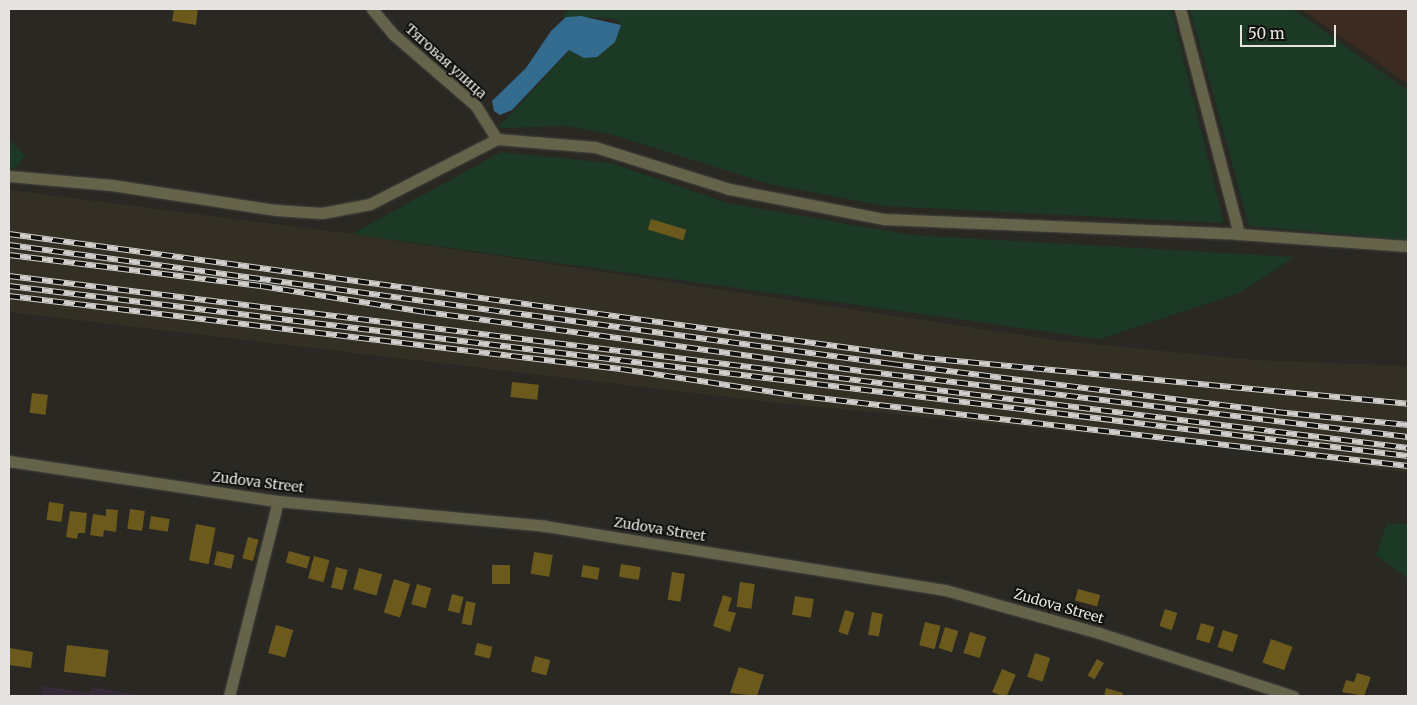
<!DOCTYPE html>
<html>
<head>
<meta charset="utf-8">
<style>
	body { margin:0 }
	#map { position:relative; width:1417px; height:705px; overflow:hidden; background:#292823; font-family:Merriweather,serif }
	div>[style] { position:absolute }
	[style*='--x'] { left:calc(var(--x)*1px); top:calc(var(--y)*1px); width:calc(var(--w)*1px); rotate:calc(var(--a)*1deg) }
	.commercial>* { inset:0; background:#362a39 }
	.industrial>* { inset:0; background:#3b2b20 }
	.built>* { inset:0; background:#332f24 }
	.green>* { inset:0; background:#1c3926 }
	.water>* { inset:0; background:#346c8f }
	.building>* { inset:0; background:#6c591c; transform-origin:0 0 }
	.roads { filter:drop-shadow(0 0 1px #474641) drop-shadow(0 0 1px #474641) }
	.minor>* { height:11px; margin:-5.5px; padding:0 5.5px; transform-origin:5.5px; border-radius:5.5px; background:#66634b }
	.rail>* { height:5.5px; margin-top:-2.75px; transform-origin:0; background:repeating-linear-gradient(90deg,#11110e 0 11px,#d0cfcb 0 22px); box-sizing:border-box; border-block:1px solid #d0cfcb }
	span { translate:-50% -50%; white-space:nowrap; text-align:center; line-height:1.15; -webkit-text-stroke:4px #11110e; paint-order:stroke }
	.street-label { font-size:14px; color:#e5e4e1 }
	.frame { position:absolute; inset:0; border:10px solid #e5e4e1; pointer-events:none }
	.scale { position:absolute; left:1240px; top:25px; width:96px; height:22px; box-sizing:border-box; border:2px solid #e5e4e1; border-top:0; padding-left:6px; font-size:15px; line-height:18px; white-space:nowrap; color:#e5e4e1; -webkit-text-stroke:4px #11110e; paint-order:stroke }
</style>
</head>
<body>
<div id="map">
	<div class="commercial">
		<div style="clip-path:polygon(42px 686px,90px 693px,91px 687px,147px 696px,40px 696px)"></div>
	</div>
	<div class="industrial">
		<div style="clip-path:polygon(1301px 9px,1408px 9px,1408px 84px)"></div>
	</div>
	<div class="built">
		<div style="clip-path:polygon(9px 190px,352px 234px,1061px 341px,1255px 360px,1408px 366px,1408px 473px,1246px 449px,778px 403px,9px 312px)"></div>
	</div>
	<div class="green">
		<div style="clip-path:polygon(569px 9px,1171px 9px,1224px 223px,885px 206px,770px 184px,610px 134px,567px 126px,498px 128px,570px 50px,584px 58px,621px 25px,613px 18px,561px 17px)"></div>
		<div style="clip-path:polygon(1190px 9px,1293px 9px,1408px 91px,1408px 240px,1249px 226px)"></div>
		<div style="clip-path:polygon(9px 139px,25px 156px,15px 169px,9px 168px)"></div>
		<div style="clip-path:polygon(501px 152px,611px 163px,727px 203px,911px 235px,1295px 257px,1239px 293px,1100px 339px,352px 234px)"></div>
		<div style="clip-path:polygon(1387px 524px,1408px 524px,1408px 579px,1376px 555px)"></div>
	</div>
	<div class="water">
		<div style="clip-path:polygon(581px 16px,621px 25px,615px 42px,597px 57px,584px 58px,569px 50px,512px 110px,500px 115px,494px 111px,492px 101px,526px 68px,551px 31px,566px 17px)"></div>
	</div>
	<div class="building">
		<div style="clip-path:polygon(166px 9px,198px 9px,196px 25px,172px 21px,174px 11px)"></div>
		<div style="left:651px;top:219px;width:37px;height:11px;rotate:17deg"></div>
		<div style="left:512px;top:382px;width:27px;height:15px;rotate:6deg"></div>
		<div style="left:32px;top:393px;width:16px;height:20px;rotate:7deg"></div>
		<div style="left:49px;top:502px;width:15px;height:18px;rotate:8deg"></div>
		<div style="clip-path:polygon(106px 509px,118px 510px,116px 532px,104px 530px,103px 537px,90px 535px,93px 514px,106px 516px)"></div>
		<div style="left:130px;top:509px;width:15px;height:20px;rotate:8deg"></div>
		<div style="clip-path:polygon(70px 511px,87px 513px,85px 533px,78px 533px,77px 539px,66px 537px)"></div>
		<div style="left:151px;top:516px;width:19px;height:13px;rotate:9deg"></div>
		<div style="left:196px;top:524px;width:20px;height:37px;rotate:11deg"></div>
		<div style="left:248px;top:537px;width:11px;height:22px;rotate:15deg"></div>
		<div style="left:217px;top:551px;width:18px;height:14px;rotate:13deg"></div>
		<div style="left:289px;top:551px;width:22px;height:12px;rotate:16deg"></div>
		<div style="left:534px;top:552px;width:19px;height:22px;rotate:9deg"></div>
		<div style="left:314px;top:556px;width:16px;height:23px;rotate:15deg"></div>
		<div style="left:621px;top:564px;width:20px;height:13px;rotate:9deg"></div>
		<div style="left:492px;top:565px;width:18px;height:19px"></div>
		<div style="left:583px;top:565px;width:17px;height:12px;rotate:10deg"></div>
		<div style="left:336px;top:567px;width:12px;height:21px;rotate:14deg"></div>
		<div style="left:359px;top:568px;width:24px;height:22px;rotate:15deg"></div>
		<div style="left:672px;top:572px;width:13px;height:28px;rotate:9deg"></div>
		<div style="left:394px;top:579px;width:17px;height:35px;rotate:17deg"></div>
		<div style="left:740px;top:582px;width:15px;height:25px;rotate:8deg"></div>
		<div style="left:417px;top:584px;width:15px;height:21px;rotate:16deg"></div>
		<div style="left:1078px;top:589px;width:23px;height:12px;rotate:15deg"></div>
		<div style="left:452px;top:594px;width:12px;height:17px;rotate:14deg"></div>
		<div style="clip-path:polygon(723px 595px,732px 598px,728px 611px,736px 613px,730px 632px,713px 626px)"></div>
		<div style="left:795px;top:596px;width:19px;height:19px;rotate:9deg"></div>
		<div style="left:466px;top:601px;width:10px;height:23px;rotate:11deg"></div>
		<div style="left:1165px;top:609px;width:13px;height:18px;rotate:18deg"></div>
		<div style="left:845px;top:610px;width:10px;height:23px;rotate:17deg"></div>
		<div style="left:872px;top:612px;width:11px;height:23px;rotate:10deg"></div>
		<div style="left:925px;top:622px;width:16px;height:24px;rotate:14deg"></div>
		<div style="left:1201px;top:623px;width:14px;height:17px;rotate:17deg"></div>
		<div style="left:276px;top:625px;width:18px;height:29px;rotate:16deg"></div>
		<div style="left:945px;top:627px;width:14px;height:22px;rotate:17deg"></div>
		<div style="left:1223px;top:630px;width:16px;height:18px;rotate:18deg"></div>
		<div style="left:970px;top:632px;width:17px;height:22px;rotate:17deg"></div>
		<div style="left:1271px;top:639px;width:23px;height:25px;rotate:20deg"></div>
		<div style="left:477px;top:643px;width:16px;height:12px;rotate:14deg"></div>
		<div style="left:67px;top:645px;width:42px;height:27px;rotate:7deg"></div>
		<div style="clip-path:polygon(9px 648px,33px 652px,31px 668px,9px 665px)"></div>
		<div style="left:1035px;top:653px;width:16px;height:25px;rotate:18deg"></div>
		<div style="left:535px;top:656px;width:16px;height:16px;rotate:15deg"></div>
		<div style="left:1097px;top:659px;width:8px;height:19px;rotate:30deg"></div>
		<div style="clip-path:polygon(739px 667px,764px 675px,757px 696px,730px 693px)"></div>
		<div style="left:1002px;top:669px;width:15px;height:25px;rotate:23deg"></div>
		<div style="clip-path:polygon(1357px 673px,1371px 677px,1364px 696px,1342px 692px,1346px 680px,1354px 682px)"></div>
		<div style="clip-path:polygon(1106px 688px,1123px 693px,1122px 696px,1104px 696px)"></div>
	</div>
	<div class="roads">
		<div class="minor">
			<div style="--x:372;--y:9;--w:34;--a:50"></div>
			<div style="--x:394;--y:35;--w:108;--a:40.9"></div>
			<div style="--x:476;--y:106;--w:39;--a:58"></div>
			<div style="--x:1180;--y:9;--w:233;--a:75.3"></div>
			<div style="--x:9;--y:176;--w:103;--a:5"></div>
			<div style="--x:112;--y:185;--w:166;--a:8.7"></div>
			<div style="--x:276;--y:210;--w:46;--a:3.7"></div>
			<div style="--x:322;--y:213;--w:49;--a:-10.6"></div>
			<div style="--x:370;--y:204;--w:143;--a:-27.1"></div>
			<div style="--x:497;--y:139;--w:98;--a:4.7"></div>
			<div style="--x:595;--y:147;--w:140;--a:17.4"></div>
			<div style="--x:729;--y:189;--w:158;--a:11"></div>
			<div style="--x:884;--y:219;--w:355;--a:2.4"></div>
			<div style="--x:1239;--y:234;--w:169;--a:4.1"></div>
			<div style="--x:9;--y:461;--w:272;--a:8.5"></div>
			<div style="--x:278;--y:501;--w:268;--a:5.3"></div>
			<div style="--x:545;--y:526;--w:405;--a:9.1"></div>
			<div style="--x:945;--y:590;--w:160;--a:15.6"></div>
			<div style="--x:1099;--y:633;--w:204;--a:18"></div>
			<div style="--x:229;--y:696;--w:201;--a:-75.9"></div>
		</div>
	</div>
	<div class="rail">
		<div style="--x:9;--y:234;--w:923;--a:7.72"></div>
		<div style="--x:924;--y:358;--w:486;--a:5.4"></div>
		<div style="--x:9;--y:245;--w:891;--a:7.68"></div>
		<div style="--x:892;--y:364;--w:387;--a:7.1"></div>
		<div style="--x:1276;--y:412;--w:133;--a:5.6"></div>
		<div style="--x:9;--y:255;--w:254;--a:7"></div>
		<div style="--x:261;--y:286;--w:166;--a:9"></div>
		<div style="--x:425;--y:312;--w:449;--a:7.7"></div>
		<div style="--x:870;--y:372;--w:542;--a:6.89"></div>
		<div style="--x:9;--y:276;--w:1410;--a:7.01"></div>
		<div style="--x:9;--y:286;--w:1409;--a:6.93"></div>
		<div style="--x:9;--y:296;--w:616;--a:6.8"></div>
		<div style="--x:621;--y:369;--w:173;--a:8.6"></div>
		<div style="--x:792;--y:395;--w:620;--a:6.57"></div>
	</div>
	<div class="street-label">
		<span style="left:446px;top:61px;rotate:42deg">Тяговая улица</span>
		<span style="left:258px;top:482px;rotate:7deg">Zudova Street</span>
		<span style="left:660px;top:529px;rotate:9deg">Zudova Street</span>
		<span style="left:1059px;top:606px;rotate:16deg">Zudova Street</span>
	</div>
	<div class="frame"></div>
	<div class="scale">50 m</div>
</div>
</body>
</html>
